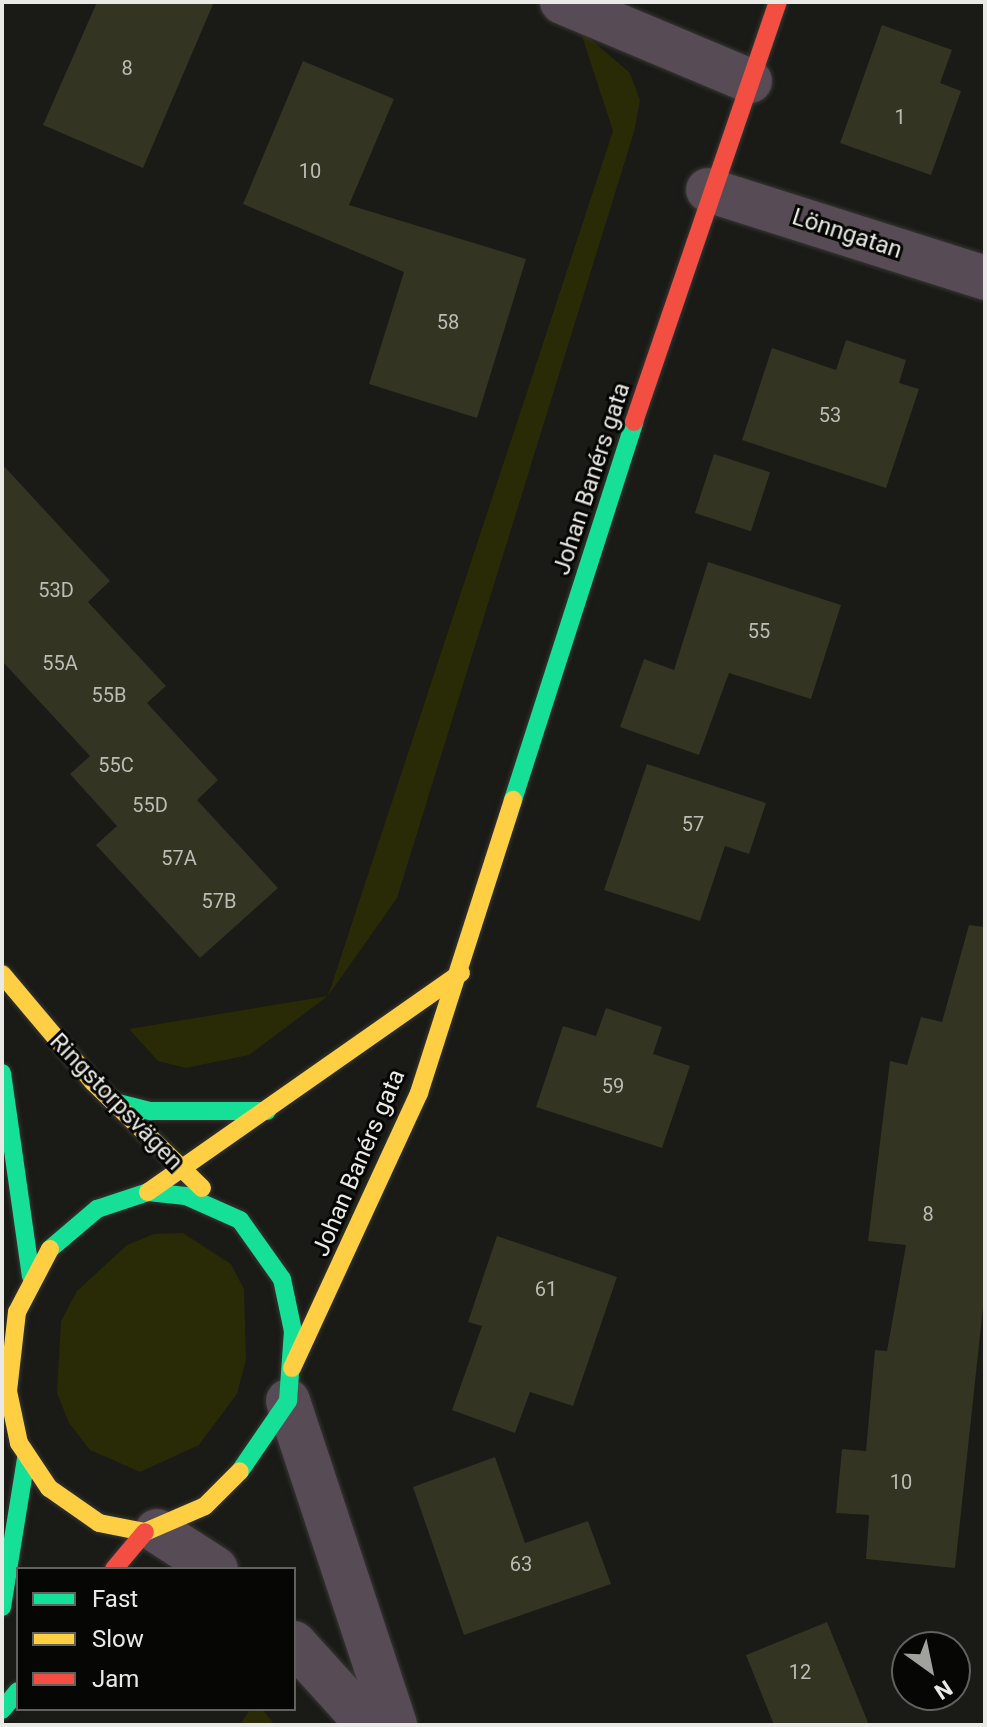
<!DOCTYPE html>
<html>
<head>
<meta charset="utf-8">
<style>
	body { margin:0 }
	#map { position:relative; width:987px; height:1727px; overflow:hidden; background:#1a1a16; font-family:Roboto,sans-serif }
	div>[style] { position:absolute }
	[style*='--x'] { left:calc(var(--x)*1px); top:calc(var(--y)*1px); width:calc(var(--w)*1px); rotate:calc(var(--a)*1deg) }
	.green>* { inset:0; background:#292a06 }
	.building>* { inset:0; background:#333422; transform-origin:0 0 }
	.roads { filter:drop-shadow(0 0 2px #363634) drop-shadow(0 0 2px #363634) }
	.street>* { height:44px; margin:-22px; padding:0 22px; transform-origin:22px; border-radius:22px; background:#574c55 }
	.fast>* { height:18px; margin:-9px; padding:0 9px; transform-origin:9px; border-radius:9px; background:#16e098 }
	.slow>* { height:18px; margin:-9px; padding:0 9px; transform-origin:9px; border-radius:9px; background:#ffcf43 }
	.jam>* { height:18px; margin:-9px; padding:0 9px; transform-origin:9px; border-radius:9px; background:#f24e42 }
	span { translate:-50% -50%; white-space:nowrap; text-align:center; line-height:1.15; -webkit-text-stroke:6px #060604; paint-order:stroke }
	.number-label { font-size:20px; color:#bcbcb4 }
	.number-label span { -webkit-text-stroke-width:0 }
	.street-label { font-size:24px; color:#e9eae5 }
	.frame { position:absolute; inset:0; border:4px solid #e9eae5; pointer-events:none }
	.legend { position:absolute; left:16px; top:1567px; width:280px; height:144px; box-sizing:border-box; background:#060604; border:2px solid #61615e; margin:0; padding:10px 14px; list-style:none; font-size:24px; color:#e9eae5 }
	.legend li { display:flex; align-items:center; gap:16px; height:40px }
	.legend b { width:40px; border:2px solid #61615e }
	.north { position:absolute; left:891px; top:1631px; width:80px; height:80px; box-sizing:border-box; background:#060604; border:2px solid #61615e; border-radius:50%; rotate:147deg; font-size:22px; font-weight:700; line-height:32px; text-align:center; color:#e9eae5 }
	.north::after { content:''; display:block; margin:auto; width:28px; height:36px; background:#a1a19d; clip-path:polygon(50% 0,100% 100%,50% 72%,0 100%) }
</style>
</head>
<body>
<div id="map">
	<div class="green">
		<div style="clip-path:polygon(580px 30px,630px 73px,640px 100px,634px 132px,397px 898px,328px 996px,249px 1055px,186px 1068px,158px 1061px,129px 1029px,328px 996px,613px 131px)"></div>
		<div style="clip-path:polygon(183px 1233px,231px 1264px,244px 1289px,246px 1360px,237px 1394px,199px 1445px,140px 1472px,90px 1450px,69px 1423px,57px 1393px,61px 1321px,77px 1291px,127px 1245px,154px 1234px)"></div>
		<div style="clip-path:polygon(250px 1709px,262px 1709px,275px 1725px,240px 1725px)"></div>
	</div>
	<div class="building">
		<div style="clip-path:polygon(97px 2px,214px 2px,143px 168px,43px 125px)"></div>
		<div style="clip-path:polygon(882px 25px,952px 50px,940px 83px,961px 91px,931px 175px,840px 143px)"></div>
		<div style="clip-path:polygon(303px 61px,394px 99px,349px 205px,526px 259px,477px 418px,369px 384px,404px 272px,243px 204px)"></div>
		<div style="clip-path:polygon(846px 340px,906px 360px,899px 383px,919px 389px,886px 488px,742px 440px,772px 348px,836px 370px)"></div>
		<div style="left:714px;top:454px;width:59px;height:62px;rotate:18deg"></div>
		<div style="clip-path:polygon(2px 464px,110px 581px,88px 602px,166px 686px,147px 703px,218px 780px,197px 800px,278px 888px,200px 958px,96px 845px,117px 826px,70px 774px,90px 756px,2px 661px)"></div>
		<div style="clip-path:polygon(708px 562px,841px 605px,811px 699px,729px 673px,699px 755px,620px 727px,644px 659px,674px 670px)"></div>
		<div style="clip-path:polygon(647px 764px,766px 803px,749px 854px,725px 846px,700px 921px,604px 890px)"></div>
		<div style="clip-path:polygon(969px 925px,985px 927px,985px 1289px,955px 1568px,866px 1559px,869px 1515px,836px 1513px,842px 1449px,866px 1451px,875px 1350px,887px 1351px,906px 1245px,868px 1241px,890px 1061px,907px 1065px,921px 1017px,942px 1022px)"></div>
		<div style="clip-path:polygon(606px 1008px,662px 1027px,653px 1054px,690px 1066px,662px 1148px,536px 1107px,563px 1026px,596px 1036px)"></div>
		<div style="clip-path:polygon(497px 1236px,617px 1277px,573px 1406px,530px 1392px,515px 1433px,452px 1410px,482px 1326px,468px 1322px)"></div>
		<div style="clip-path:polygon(495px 1457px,525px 1543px,588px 1521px,611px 1584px,464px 1635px,413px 1487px)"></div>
		<div style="clip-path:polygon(827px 1622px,869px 1725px,774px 1725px,746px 1655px)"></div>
	</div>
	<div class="roads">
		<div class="street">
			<div style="--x:562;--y:2;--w:204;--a:22.8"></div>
			<div style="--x:708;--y:190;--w:291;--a:17.6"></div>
			<div style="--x:288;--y:1401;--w:341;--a:71.7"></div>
			<div style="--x:157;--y:1531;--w:70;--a:32.8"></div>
			<div style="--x:294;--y:1643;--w:110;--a:47.9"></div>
		</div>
		<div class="fast">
			<div style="--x:513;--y:800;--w:397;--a:-72.2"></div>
			<div style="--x:2;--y:1073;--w:205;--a:81.9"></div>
			<div style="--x:114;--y:1102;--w:38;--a:14"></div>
			<div style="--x:151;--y:1111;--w:116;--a:0"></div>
			<div style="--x:148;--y:1192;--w:38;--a:6"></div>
			<div style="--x:186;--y:1196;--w:59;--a:24"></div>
			<div style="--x:240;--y:1220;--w:72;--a:54.6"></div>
			<div style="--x:282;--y:1279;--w:53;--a:78.1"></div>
			<div style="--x:293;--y:1331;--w:70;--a:94.1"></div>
			<div style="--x:288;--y:1401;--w:85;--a:124.4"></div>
			<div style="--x:50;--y:1249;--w:62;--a:-40.4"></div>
			<div style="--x:97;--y:1209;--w:54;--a:-18.4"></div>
			<div style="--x:2;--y:1607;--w:151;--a:-80.8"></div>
			<div style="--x:2;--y:1710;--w:25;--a:-50"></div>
		</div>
		<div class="slow">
			<div style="--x:2;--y:974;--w:141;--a:49.9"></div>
			<div style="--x:93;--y:1082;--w:152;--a:44.2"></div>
			<div style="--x:148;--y:1192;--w:382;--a:-35"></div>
			<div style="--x:50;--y:1249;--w:71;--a:117.6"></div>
			<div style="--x:17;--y:1312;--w:80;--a:96.5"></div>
			<div style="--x:8;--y:1391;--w:53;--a:78.1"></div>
			<div style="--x:19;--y:1443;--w:54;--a:56.3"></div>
			<div style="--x:49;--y:1488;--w:61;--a:35"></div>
			<div style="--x:99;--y:1523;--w:47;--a:11.1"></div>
			<div style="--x:145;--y:1532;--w:65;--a:-23.4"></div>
			<div style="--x:205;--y:1506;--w:49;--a:-45"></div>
			<div style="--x:292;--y:1368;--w:303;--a:-65.2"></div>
			<div style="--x:419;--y:1093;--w:308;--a:-72.2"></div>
		</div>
		<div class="jam">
			<div style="--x:634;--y:422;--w:444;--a:-71.1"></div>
			<div style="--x:114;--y:1569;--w:48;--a:-50"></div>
		</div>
	</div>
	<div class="number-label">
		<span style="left:127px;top:68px">8</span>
		<span style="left:900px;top:117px">1</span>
		<span style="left:310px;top:171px">10</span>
		<span style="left:448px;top:322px">58</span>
		<span style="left:830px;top:415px">53</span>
		<span style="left:56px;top:590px">53D</span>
		<span style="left:759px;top:631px">55</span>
		<span style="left:60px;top:663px">55A</span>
		<span style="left:109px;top:695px">55B</span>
		<span style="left:116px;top:765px">55C</span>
		<span style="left:150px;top:805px">55D</span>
		<span style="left:693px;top:824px">57</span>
		<span style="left:179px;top:858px">57A</span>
		<span style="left:219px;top:901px">57B</span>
		<span style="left:613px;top:1086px">59</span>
		<span style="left:928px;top:1214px">8</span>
		<span style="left:546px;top:1289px">61</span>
		<span style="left:901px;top:1482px">10</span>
		<span style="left:521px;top:1564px">63</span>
		<span style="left:800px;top:1672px">12</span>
	</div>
	<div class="street-label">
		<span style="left:847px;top:234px;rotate:18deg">Lönngatan</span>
		<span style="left:592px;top:479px;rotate:-72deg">Johan Banérs gata</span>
		<span style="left:116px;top:1102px;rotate:46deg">Ringstorpsvägen</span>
		<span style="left:359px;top:1163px;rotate:-67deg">Johan Banérs gata</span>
	</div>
	<div class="frame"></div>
	<ul class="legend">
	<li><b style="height:10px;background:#16e098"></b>Fast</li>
	<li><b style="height:10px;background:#ffcf43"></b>Slow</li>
	<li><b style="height:10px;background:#f24e42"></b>Jam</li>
	</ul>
	<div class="north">N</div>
</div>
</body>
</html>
